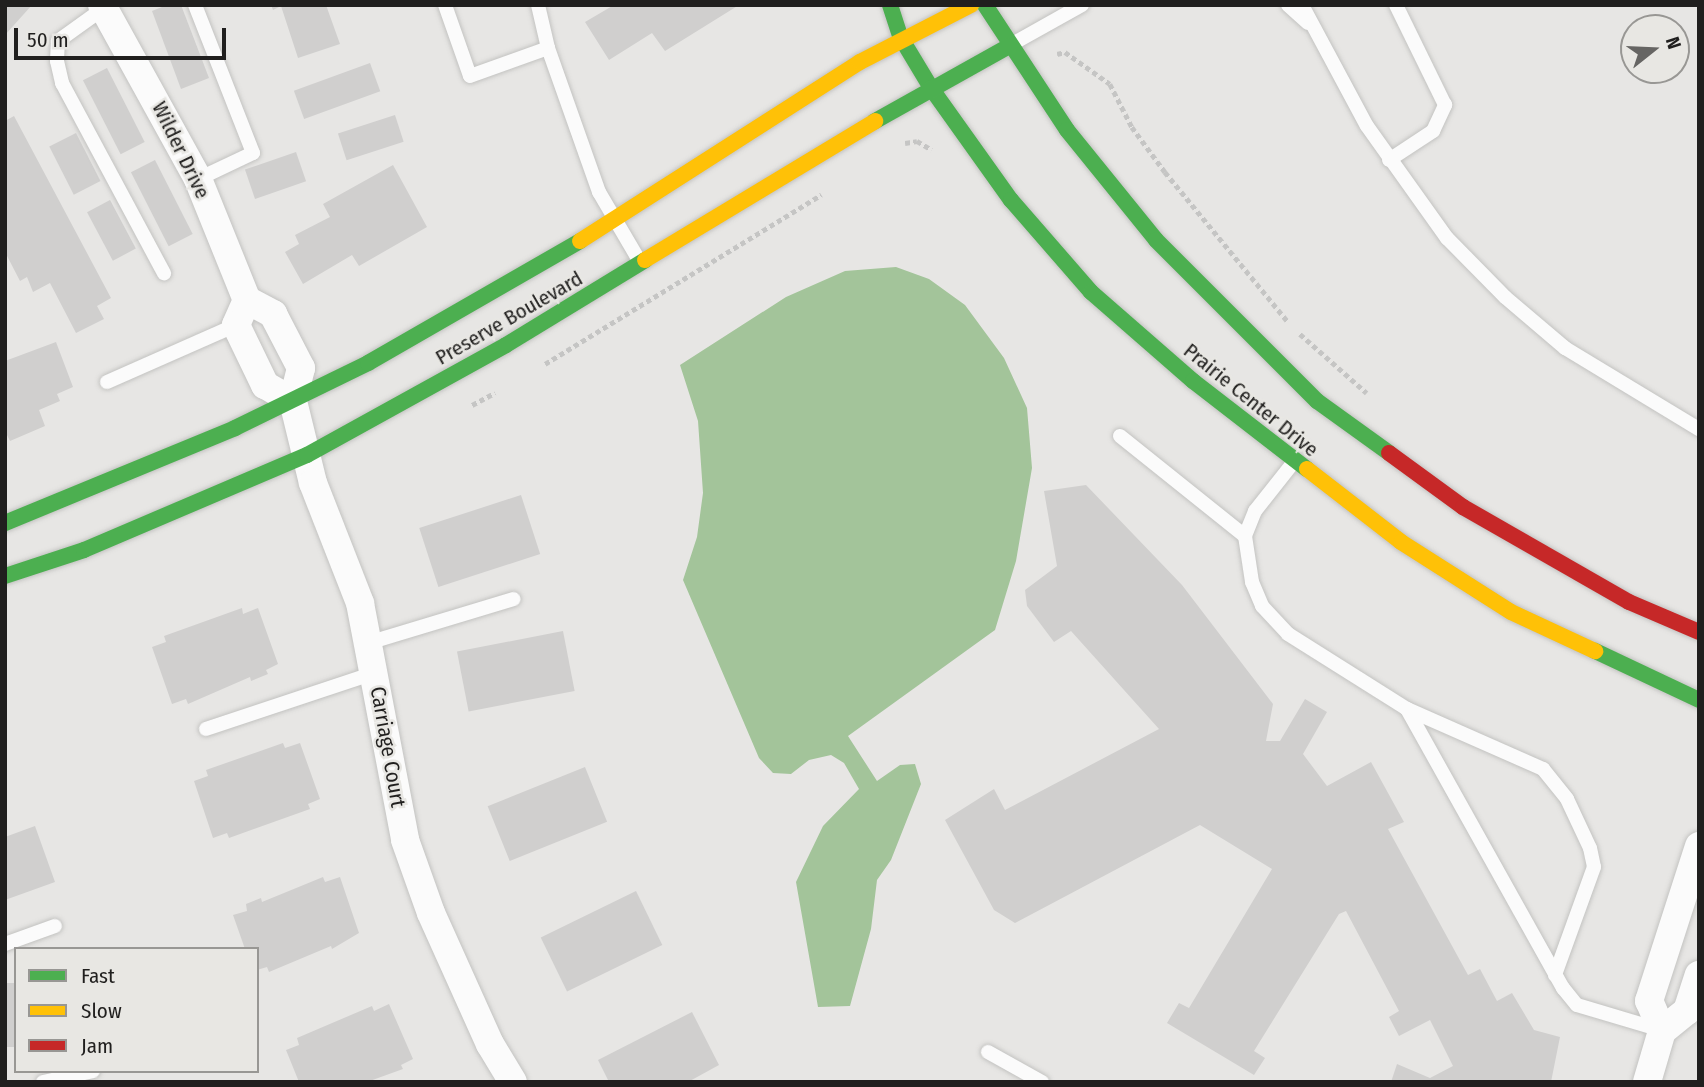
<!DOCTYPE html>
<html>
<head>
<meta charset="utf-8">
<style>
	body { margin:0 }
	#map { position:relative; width:1704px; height:1087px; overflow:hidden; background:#e7e6e4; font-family:"Fira Sans Condensed",sans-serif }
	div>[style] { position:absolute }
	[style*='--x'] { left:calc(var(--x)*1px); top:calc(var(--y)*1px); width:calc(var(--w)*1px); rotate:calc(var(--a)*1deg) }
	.water>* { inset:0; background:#a3c49a }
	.building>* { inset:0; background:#d0cfce; transform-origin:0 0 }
	.path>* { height:4.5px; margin-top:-2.25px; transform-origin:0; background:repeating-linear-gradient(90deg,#c5c5c4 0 5px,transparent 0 8.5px) }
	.roads { filter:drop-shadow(0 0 2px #c3c3c1) drop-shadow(0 0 2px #c3c3c1) }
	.lane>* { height:14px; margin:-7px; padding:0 7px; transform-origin:7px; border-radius:7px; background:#fbfbfb }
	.street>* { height:28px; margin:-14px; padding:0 14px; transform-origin:14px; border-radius:14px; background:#fbfbfb }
	.fast>* { height:16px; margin:-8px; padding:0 8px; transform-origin:8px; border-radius:8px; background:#4caf50 }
	.slow>* { height:16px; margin:-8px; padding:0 8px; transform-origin:8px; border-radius:8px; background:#ffc107 }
	.jam>* { height:16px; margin:-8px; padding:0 8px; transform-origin:8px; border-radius:8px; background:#c62828 }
	span { translate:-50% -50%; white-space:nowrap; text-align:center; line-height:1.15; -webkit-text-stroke:5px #e8e7e3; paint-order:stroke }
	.street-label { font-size:21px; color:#201f1e }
	.frame { position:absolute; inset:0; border:7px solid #201f1e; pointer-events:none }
	.legend { position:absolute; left:14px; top:947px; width:245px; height:126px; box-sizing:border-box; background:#e8e7e3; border:2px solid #989794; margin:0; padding:9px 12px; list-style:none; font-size:21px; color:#201f1e }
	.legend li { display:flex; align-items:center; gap:14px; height:35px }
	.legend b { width:35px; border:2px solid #989794 }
	.north { position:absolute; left:1620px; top:14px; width:70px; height:70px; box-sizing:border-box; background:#e8e7e3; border:2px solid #989794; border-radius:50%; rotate:72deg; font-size:19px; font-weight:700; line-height:28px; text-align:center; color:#201f1e }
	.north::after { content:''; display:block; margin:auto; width:24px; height:32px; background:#666563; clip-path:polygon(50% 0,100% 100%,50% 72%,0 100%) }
	.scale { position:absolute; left:14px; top:28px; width:212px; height:32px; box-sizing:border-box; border:4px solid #201f1e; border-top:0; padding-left:9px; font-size:21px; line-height:24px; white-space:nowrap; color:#201f1e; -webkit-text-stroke:5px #e8e7e3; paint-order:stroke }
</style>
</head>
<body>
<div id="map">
	<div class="water">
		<div style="clip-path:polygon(896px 267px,929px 279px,965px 305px,1004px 358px,1027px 408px,1032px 468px,1016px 561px,995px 630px,848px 736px,877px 781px,900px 765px,915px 764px,921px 784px,891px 860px,877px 880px,871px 929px,850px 1006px,818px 1007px,796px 882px,823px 826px,859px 789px,844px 763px,831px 755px,809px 760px,791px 774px,773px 773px,759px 758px,683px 580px,697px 537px,703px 493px,698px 421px,680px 365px,786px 297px,845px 271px)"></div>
	</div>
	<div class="building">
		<div style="clip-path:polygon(5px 5px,32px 5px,5px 35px)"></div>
		<div style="clip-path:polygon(167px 5px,181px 5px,209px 78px,181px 89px,152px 11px)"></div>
		<div style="clip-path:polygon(271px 5px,326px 5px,340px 44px,298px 58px,281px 6px,273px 10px)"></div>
		<div style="clip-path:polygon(614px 5px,739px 5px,665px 51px,652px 33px,609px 60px,585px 22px)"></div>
		<div style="left:370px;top:63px;width:30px;height:81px;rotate:70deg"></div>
		<div style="left:107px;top:68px;width:83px;height:27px;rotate:63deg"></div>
		<div style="left:395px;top:115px;width:28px;height:60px;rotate:72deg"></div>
		<div style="clip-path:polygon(14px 116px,111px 298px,97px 306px,104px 319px,76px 333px,50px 283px,33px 292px,27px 277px,20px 281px,5px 252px,5px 121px)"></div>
		<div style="left:76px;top:133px;width:54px;height:30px;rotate:63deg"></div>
		<div style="left:296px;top:152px;width:31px;height:54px;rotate:71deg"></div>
		<div style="left:155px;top:160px;width:83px;height:27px;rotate:63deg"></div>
		<div style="clip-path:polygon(393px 165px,427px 227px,359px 266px,352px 255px,303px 284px,285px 252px,299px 244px,295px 235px,330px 217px,323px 204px)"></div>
		<div style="left:110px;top:200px;width:55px;height:26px;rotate:62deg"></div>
		<div style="clip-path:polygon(56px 342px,73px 387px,57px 394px,60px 401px,39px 410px,45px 426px,10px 441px,5px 431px,5px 361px)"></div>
		<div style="clip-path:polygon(1086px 485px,1182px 585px,1273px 704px,1266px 741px,1280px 741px,1305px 699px,1327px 712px,1303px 754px,1327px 786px,1371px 762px,1404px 822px,1388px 829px,1468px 975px,1480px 969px,1497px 1001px,1512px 993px,1534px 1030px,1560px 1037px,1551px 1082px,1391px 1082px,1397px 1064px,1430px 1078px,1453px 1066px,1430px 1020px,1399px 1036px,1389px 1017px,1399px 1011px,1346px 911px,1339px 914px,1254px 1051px,1265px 1058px,1254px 1075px,1167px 1023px,1179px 1003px,1189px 1008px,1272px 869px,1200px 825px,1015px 923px,994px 910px,945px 820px,994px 789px,1005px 810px,1159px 729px,1071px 631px,1054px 642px,1027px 606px,1025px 590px,1057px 566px,1044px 491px)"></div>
		<div style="left:521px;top:495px;width:62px;height:107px;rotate:72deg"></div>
		<div style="clip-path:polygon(242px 608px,243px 614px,258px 608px,278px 664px,266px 670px,268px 674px,251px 681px,250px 677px,188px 704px,186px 699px,172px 704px,152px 647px,166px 642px,164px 636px)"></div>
		<div style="left:563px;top:631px;width:61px;height:108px;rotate:79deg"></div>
		<div style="clip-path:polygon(283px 743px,285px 748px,300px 743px,320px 799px,308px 804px,310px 809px,229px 838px,227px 833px,213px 838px,194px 781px,208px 776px,206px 770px)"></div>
		<div style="left:585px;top:767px;width:59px;height:105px;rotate:68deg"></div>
		<div style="clip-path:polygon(35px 826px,55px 882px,5px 900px,5px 837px)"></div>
		<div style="clip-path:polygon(323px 877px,325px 882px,340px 877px,359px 933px,332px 949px,331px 946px,269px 972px,267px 967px,257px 970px,257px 949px,245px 949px,233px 915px,247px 911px,246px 904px,261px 898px,262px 902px)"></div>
		<div style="left:636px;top:891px;width:60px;height:106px;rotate:64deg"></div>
		<div style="left:16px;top:983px;width:64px;height:11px;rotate:90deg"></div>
		<div style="clip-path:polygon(389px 1004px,413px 1059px,401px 1065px,403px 1069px,367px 1082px,299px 1082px,286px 1050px,299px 1045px,297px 1038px,372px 1006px,374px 1011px)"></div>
		<div style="clip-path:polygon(692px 1012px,719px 1065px,688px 1082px,609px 1082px,598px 1060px)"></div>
	</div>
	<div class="path">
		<div style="--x:1057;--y:54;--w:8;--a:-14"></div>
		<div style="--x:1065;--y:52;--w:55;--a:35.4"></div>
		<div style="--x:1110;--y:84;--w:48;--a:62.9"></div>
		<div style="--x:1132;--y:127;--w:56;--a:53.7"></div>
		<div style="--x:1165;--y:172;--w:195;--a:50.6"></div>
		<div style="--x:905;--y:143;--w:12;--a:-9"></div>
		<div style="--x:917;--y:141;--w:17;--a:31"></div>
		<div style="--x:1300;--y:334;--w:89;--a:41.4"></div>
		<div style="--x:545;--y:364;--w:324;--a:-31.5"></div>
		<div style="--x:472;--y:405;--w:26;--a:-28"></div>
	</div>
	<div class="roads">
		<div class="lane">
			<div style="--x:195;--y:5;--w:159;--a:68.6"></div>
			<div style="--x:253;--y:153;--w:61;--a:154.7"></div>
			<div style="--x:445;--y:5;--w:75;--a:70.6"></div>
			<div style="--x:470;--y:76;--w:83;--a:-19.7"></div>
			<div style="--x:538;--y:5;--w:44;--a:76.9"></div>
			<div style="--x:548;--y:48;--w:153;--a:70.5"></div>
			<div style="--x:599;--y:192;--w:81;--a:59.6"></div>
			<div style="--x:1288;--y:5;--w:27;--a:42"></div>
			<div style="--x:1302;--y:5;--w:137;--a:61.8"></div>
			<div style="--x:1367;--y:126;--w:138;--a:54.5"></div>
			<div style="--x:1447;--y:238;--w:83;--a:45.5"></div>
			<div style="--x:1505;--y:297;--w:79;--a:40.4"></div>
			<div style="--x:1565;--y:348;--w:157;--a:31.2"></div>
			<div style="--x:104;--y:8;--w:57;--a:144.3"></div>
			<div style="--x:58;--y:41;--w:20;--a:93"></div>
			<div style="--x:57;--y:61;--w:23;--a:77"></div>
			<div style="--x:62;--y:83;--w:216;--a:61.8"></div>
			<div style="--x:1014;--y:43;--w:78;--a:-29.2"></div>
			<div style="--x:1389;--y:160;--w:53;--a:-33.4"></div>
			<div style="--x:1433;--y:131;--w:29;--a:-65"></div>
			<div style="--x:1445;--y:105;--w:111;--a:-116.1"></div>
			<div style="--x:107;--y:382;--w:141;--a:-23.8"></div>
			<div style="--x:1120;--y:436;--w:160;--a:38.7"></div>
			<div style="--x:1293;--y:463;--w:61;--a:128.4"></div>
			<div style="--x:1255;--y:511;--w:27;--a:112"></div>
			<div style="--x:1245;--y:536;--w:47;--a:81.3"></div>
			<div style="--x:1252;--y:582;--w:26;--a:67"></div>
			<div style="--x:1262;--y:606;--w:38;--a:47"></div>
			<div style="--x:1288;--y:634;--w:141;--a:32.2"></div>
			<div style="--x:1407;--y:709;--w:320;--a:60.8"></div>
			<div style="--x:1563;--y:988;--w:22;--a:51"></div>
			<div style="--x:1577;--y:1005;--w:88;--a:16.6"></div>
			<div style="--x:368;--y:643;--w:152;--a:-16.8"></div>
			<div style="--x:1407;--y:709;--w:149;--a:23.8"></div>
			<div style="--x:1543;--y:769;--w:38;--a:51"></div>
			<div style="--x:1567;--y:799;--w:54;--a:64.9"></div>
			<div style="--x:1590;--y:848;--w:19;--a:78"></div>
			<div style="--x:1594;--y:867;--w:115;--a:109.9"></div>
			<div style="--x:206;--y:729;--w:177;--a:-18.4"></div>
			<div style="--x:5;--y:944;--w:53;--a:-19.8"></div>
			<div style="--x:988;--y:1052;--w:62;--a:29.1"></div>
			<div style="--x:43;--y:1082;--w:51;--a:-12.4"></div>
		</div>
		<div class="street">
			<div style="--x:102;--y:5;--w:199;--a:61.1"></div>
			<div style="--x:198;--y:179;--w:131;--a:68"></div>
			<div style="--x:247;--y:300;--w:30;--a:28"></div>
			<div style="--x:273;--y:314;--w:61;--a:62.6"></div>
			<div style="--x:301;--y:368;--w:34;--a:104"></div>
			<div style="--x:293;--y:401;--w:84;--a:76.3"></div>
			<div style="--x:313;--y:483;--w:129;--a:68.6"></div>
			<div style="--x:360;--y:603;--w:241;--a:79.2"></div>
			<div style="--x:405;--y:840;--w:77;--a:70.4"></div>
			<div style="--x:431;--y:913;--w:144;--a:65.8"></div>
			<div style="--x:490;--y:1044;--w:44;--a:58.8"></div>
			<div style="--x:247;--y:300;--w:27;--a:114"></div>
			<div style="--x:236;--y:325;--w:67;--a:64.2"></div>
			<div style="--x:265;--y:385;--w:32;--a:30"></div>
			<div style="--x:1662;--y:1031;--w:33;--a:-113"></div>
			<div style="--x:1649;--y:1001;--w:163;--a:-72.1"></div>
			<div style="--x:1647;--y:1082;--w:53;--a:-73.6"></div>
			<div style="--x:1662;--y:1031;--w:32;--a:-39"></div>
			<div style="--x:1687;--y:1011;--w:38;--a:-72"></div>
		</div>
		<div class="fast">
			<div style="--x:890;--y:5;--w:35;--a:72"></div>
			<div style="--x:901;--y:38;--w:58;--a:59"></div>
			<div style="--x:931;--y:88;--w:138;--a:54.5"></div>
			<div style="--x:1011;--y:200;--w:122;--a:49"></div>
			<div style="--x:1091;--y:292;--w:135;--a:41.1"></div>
			<div style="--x:1193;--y:381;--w:144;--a:37.7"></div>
			<div style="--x:985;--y:5;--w:149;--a:56.7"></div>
			<div style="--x:1067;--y:130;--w:141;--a:51"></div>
			<div style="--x:1156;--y:240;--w:228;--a:45"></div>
			<div style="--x:1317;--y:401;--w:89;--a:35.8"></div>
			<div style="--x:875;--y:121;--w:154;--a:-29.2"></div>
			<div style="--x:5;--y:523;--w:249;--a:-22.4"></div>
			<div style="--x:235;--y:428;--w:148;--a:-26"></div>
			<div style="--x:368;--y:363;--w:245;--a:-29.9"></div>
			<div style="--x:5;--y:576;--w:83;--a:-18.2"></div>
			<div style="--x:84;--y:550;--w:242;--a:-23.1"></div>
			<div style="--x:307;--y:455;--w:227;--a:-28.9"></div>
			<div style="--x:506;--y:345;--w:163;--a:-31.4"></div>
			<div style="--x:1595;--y:651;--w:115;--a:25.2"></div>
		</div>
		<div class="slow">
			<div style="--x:580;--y:241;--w:332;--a:-32.6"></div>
			<div style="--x:860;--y:62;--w:125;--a:-27.2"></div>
			<div style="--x:645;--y:260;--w:269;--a:-31.1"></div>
			<div style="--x:1307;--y:469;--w:119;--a:37.8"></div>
			<div style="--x:1401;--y:542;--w:130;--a:32.5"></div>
			<div style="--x:1511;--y:612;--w:93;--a:24.9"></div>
		</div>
		<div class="jam">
			<div style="--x:1389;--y:453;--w:92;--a:36.1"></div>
			<div style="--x:1463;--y:507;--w:191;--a:29.8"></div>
			<div style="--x:1629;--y:602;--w:76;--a:23.2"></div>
		</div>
	</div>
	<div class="street-label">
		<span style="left:181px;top:150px;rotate:64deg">Wilder Drive</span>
		<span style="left:509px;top:318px;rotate:-30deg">Preserve Boulevard</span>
		<span style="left:1251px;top:400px;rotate:39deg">Prairie Center Drive</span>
		<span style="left:388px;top:747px;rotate:80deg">Carriage Court</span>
	</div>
	<div class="frame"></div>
	<ul class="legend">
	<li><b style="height:9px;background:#4caf50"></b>Fast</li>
	<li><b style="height:9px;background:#ffc107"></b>Slow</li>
	<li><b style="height:9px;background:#c62828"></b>Jam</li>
	</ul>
	<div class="north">N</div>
	<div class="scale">50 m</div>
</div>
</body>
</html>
